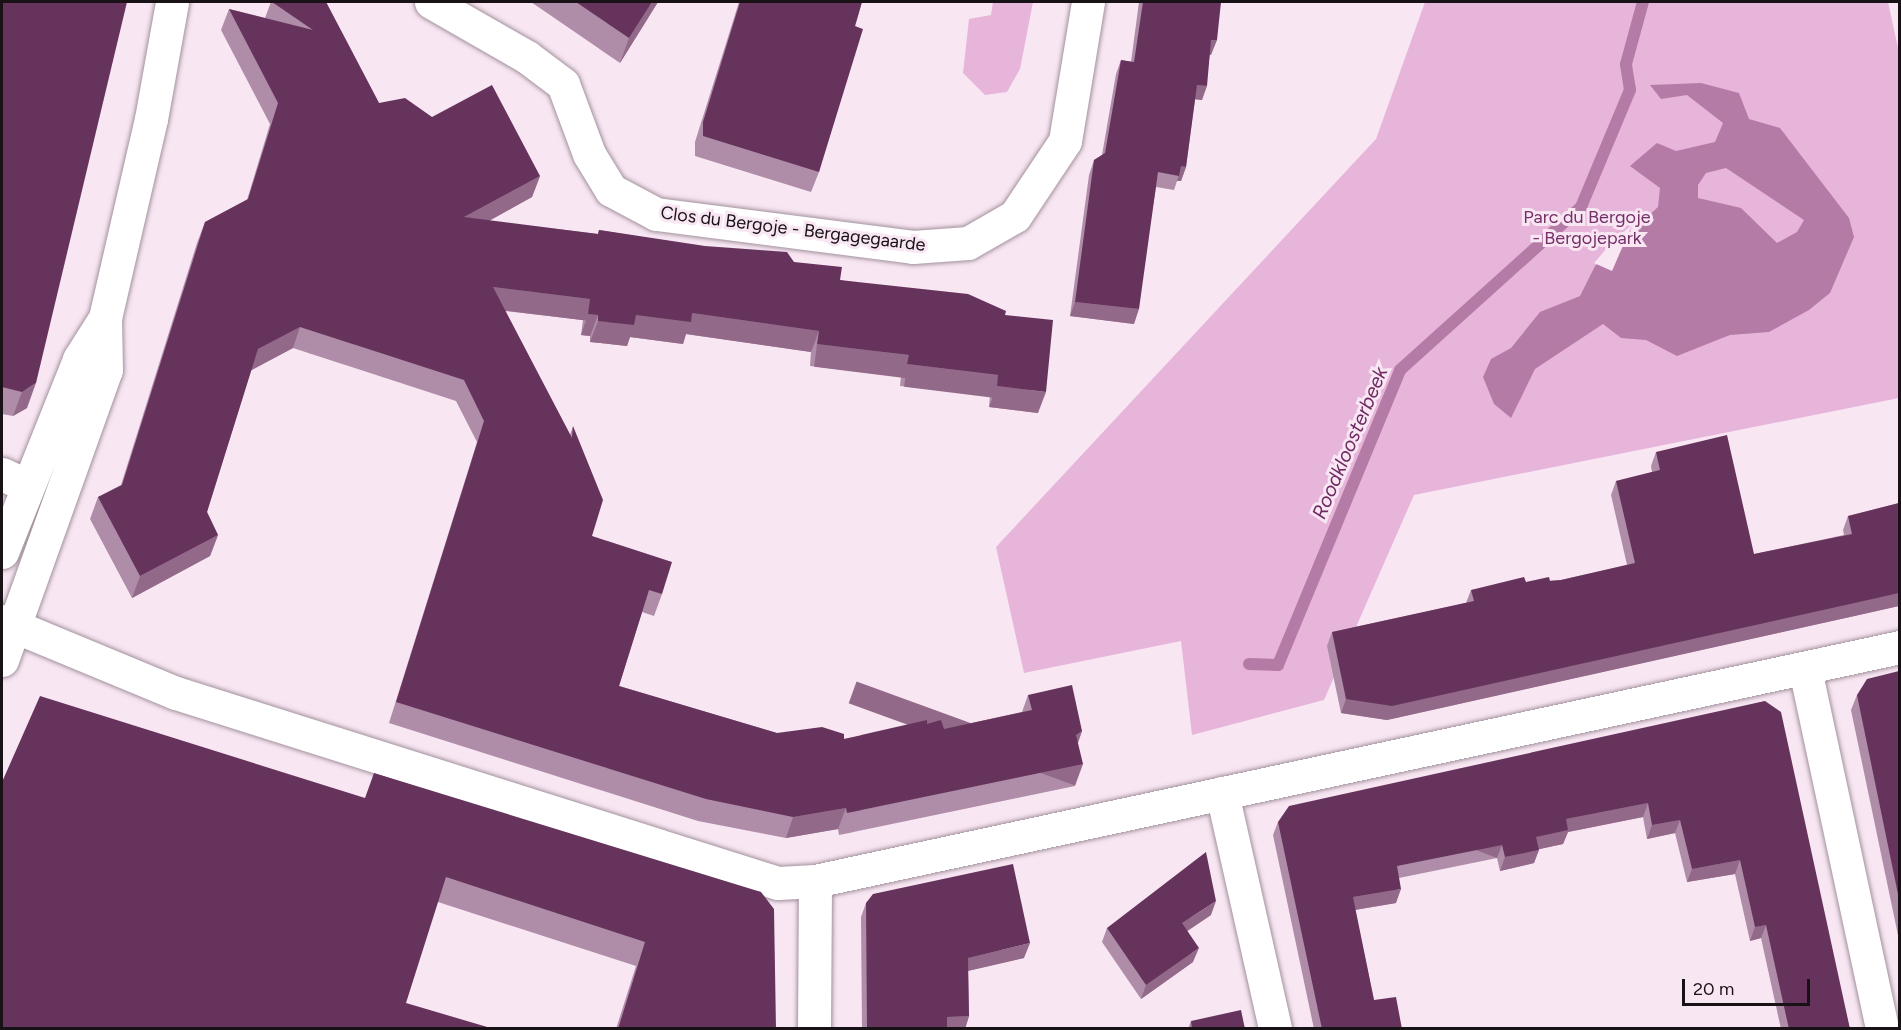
<!DOCTYPE html>
<html>
<head>
<meta charset="utf-8">
<style>
	body { margin:0 }
	#map { position:relative; width:1901px; height:1030px; overflow:hidden; background:#f8e6f3; font-family:Figtree,sans-serif }
	div>[style] { position:absolute }
	[style*='--x'] { left:calc(var(--x)*1px); top:calc(var(--y)*1px); width:calc(var(--w)*1px); rotate:calc(var(--a)*1deg) }
	.green>* { inset:0; background:#e7b5da }
	.water>* { inset:0; background:#b57ba7 }
	.pier>* { inset:0; background:#f8e6f3 }
	.stream>* { height:12px; margin:-6px; padding:0 6px; transform-origin:6px; border-radius:6px; background:#b57ba7 }
	.roads { filter:drop-shadow(0 0 2px #a2929d) drop-shadow(0 0 2px #a2929d) }
	.minor>* { height:33px; margin:-16.5px; padding:0 16.5px; transform-origin:16.5px; border-radius:16.5px; background:#fff }
	.secondary>* { height:33px; margin:-16.5px; padding:0 16.5px; transform-origin:16.5px; border-radius:16.5px; background:#fff }
	.wall>* { inset:0; background:#af8ca8 }
	.shaded-wall>* { inset:0; background:#926989; transform-origin:0 0 }
	.building>* { inset:0; background:#66335c }
	span { translate:-50% -50%; white-space:nowrap; text-align:center; line-height:1.15; -webkit-text-stroke:6px #f8e6f3; paint-order:stroke }
	.park-label { font-size:18px; color:#752e67 }
	.street-label { font-size:18px; color:#181217 }
	.water-label { font-size:20px; color:#6f2962; font-style:italic }
	.frame { position:absolute; inset:0; border:3px solid #181217; pointer-events:none }
	.scale { position:absolute; left:1682px; top:979px; width:128px; height:27px; box-sizing:border-box; border:3px solid #181217; border-top:0; padding-left:8px; font-size:18px; line-height:21px; white-space:nowrap; color:#181217; -webkit-text-stroke:4px #f8e6f3; paint-order:stroke }
</style>
</head>
<body>
<div id="map">
	<div class="green">
		<div style="clip-path:polygon(993px 2px,1033px 2px,1020px 69px,1007px 92px,985px 95px,963px 73px,969px 19px,991px 15px)"></div>
		<div style="clip-path:polygon(1425px 2px,1888px 2px,1900px 57px,1899px 398px,1414px 495px,1324px 700px,1192px 735px,1181px 641px,1024px 673px,996px 547px,1376px 139px)"></div>
	</div>
	<div class="water">
		<div style="clip-path:polygon(evenodd,1701px 83px,1739px 93px,1749px 119px,1780px 128px,1849px 218px,1854px 237px,1830px 293px,1809px 310px,1769px 332px,1730px 335px,1677px 356px,1646px 340px,1621px 338px,1603px 324px,1535px 369px,1511px 418px,1494px 404px,1483px 377px,1491px 359px,1511px 348px,1540px 312px,1580px 296px,1595px 266px,1658px 207px,1660px 188px,1630px 166px,1657px 143px,1676px 151px,1715px 142px,1723px 123px,1687px 95px,1661px 99px,1650px 85px,1701px 83px,1726px 168px,1804px 220px,1797px 232px,1777px 243px,1741px 208px,1698px 198px,1698px 185px,1706px 173px,1726px 168px)"></div>
	</div>
	<div class="pier">
		<div style="clip-path:polygon(1632px 225px,1612px 271px,1594px 263px,1614px 240px)"></div>
	</div>
	<div class="stream">
		<div style="--x:1249;--y:664;--w:29;--a:2"></div>
		<div style="--x:1278;--y:665;--w:319;--a:-67.5"></div>
		<div style="--x:1400;--y:370;--w:244;--a:-42"></div>
		<div style="--x:1581;--y:207;--w:127;--a:-67.3"></div>
		<div style="--x:1630;--y:90;--w:26;--a:-99"></div>
		<div style="--x:1626;--y:64;--w:64;--a:-74.7"></div>
	</div>
	<div class="roads">
		<div class="minor">
			<div style="--x:431;--y:2;--w:111;--a:29.8"></div>
			<div style="--x:527;--y:57;--w:45;--a:36.9"></div>
			<div style="--x:563;--y:84;--w:75;--a:69.6"></div>
			<div style="--x:589;--y:154;--w:42;--a:58.6"></div>
			<div style="--x:611;--y:190;--w:51;--a:28.1"></div>
			<div style="--x:656;--y:214;--w:259;--a:7.3"></div>
			<div style="--x:913;--y:247;--w:55;--a:-4.2"></div>
			<div style="--x:968;--y:243;--w:54;--a:-29.9"></div>
			<div style="--x:1015;--y:216;--w:90;--a:-56.3"></div>
			<div style="--x:1065;--y:141;--w:141;--a:-80.6"></div>
			<div style="--x:2;--y:474;--w:26;--a:25"></div>
			<div style="--x:2;--y:621;--w:188;--a:22.5"></div>
			<div style="--x:176;--y:693;--w:631;--a:17.52"></div>
			<div style="--x:778;--y:883;--w:37;--a:-3"></div>
			<div style="--x:815;--y:881;--w:1110;--a:-12.17"></div>
			<div style="--x:1805;--y:669;--w:367;--a:77.9"></div>
			<div style="--x:1222;--y:793;--w:241;--a:77.3"></div>
			<div style="--x:814;--y:1028;--w:147;--a:-89.6"></div>
		</div>
		<div class="secondary">
			<div style="--x:2;--y:552;--w:208;--a:-68.2"></div>
			<div style="--x:79;--y:359;--w:49;--a:-57.6"></div>
			<div style="--x:2;--y:660;--w:308;--a:-70.3"></div>
			<div style="--x:106;--y:370;--w:52;--a:-91.1"></div>
			<div style="--x:105;--y:318;--w:204;--a:-77"></div>
			<div style="--x:151;--y:119;--w:119;--a:-79.8"></div>
		</div>
	</div>
	<div class="wall">
		<div style="clip-path:polygon(2px 2px,27px 408px,13px 416px,2px 414px)"></div>
		<div style="clip-path:polygon(271px 2px,326px 2px,379px 103px,432px 117px,540px 176px,532px 197px,489px 221px,598px 234px,599px 230px,794px 262px,840px 280px,1005px 315px,1038px 413px,989px 407px,990px 396px,900px 386px,901px 376px,810px 366px,811px 352px,686px 334px,683px 344px,630px 337px,627px 346px,590px 342px,590px 336px,581px 335px,583px 320px,505px 311px,570px 435px,573px 426px,592px 536px,662px 594px,654px 616px,642px 612px,619px 686px,777px 733px,844px 739px,927px 724px,944px 729px,1022px 712px,1028px 695px,1082px 731px,1078px 743px,1075px 786px,839px 835px,838px 829px,786px 838px,698px 821px,389px 723px,477px 442px,456px 401px,293px 348px,251px 370px,207px 512px,218px 535px,210px 556px,132px 598px,90px 519px,98px 497px,121px 485px,197px 243px,205px 222px,247px 200px,270px 124px,221px 30px,229px 9px,265px 18px)"></div>
		<div style="clip-path:polygon(531px 2px,658px 2px,620px 63px)"></div>
		<div style="clip-path:polygon(739px 2px,862px 2px,855px 26px,819px 172px,811px 192px,695px 156px,695px 142px)"></div>
		<div style="clip-path:polygon(1139px 2px,1221px 2px,1211px 55px,1210px 54px,1202px 100px,1195px 99px,1186px 167px,1181px 181px,1177px 181px,1174px 190px,1156px 187px,1134px 324px,1070px 316px,1089px 175px,1094px 160px,1102px 155px,1116px 74px,1121px 60px,1131px 62px)"></div>
		<div style="clip-path:polygon(1656px 452px,1754px 554px,1844px 535px,1843px 530px,1848px 516px,1899px 503px,1899px 606px,1387px 720px,1341px 713px,1327px 646px,1332px 632px,1466px 603px,1471px 590px,1526px 582px,1561px 580px,1627px 565px,1611px 495px,1616px 481px,1652px 472px,1651px 466px)"></div>
		<div style="clip-path:polygon(1899px 671px,1899px 940px,1851px 710px,1857px 695px)"></div>
		<div style="clip-path:polygon(1765px 701px,1850px 1029px,1781px 1029px,1761px 938px,1750px 941px,1735px 874px,1687px 882px,1675px 833px,1647px 839px,1643px 817px,1568px 832px,1563px 844px,1539px 849px,1534px 863px,1500px 871px,1497px 858px,1399px 878px,1396px 903px,1355px 910px,1374px 1000px,1402px 1029px,1314px 1029px,1273px 835px,1278px 822px)"></div>
		<div style="clip-path:polygon(365px 798px,761px 892px,776px 1029px,616px 1029px,636px 966px,438px 902px,2px 1029px)"></div>
		<div style="clip-path:polygon(866px 903px,1024px 958px,968px 971px,969px 1016px,965px 1029px,862px 1029px,861px 917px)"></div>
		<div style="clip-path:polygon(1211px 915px,1187px 931px,1193px 962px,1141px 999px,1102px 942px,1107px 928px)"></div>
		<div style="clip-path:polygon(1191px 1021px,1245px 1029px,1188px 1029px)"></div>
	</div>
	<div class="shaded-wall">
		<div style="clip-path:polygon(652px 2px,658px 2px,620px 63px,629px 38px)"></div>
		<div style="clip-path:polygon(1211px 40px,1217px 40px,1211px 55px,1206px 54px)"></div>
		<div style="clip-path:polygon(1197px 85px,1207px 86px,1202px 100px,1192px 99px)"></div>
		<div style="clip-path:polygon(1181px 166px,1186px 167px,1181px 181px,1177px 181px)"></div>
		<div style="clip-path:polygon(540px 176px,532px 197px,456px 239px,464px 217px)"></div>
		<div style="left:493px;top:287px;width:98px;height:22px;rotate:7deg"></div>
		<div style="clip-path:polygon(1075px 302px,1139px 309px,1134px 324px,1070px 316px)"></div>
		<div style="clip-path:polygon(692px 313px,819px 331px,811px 352px,686px 334px,683px 344px,630px 337px,627px 346px,590px 342px,598px 321px,636px 315px)"></div>
		<div style="clip-path:polygon(588px 314px,598px 315px,590px 336px,581px 335px)"></div>
		<div style="clip-path:polygon(300px 327px,293px 348px,250px 371px,258px 349px)"></div>
		<div style="left:817px;top:344px;width:93px;height:23px;rotate:7deg"></div>
		<div style="left:907px;top:364px;width:92px;height:23px;rotate:7deg"></div>
		<div style="clip-path:polygon(36px 383px,27px 408px,13px 416px,22px 392px)"></div>
		<div style="clip-path:polygon(997px 386px,1046px 392px,1038px 413px,989px 407px)"></div>
		<div style="clip-path:polygon(218px 535px,210px 556px,132px 598px,140px 576px)"></div>
		<div style="clip-path:polygon(1899px 593px,1899px 606px,1387px 720px,1341px 713px,1346px 699px)"></div>
		<div style="clip-path:polygon(1082px 731px,1074px 753px,1076px 735px)"></div>
		<div style="left:1083px;top:764px;width:23px;height:241px;rotate:110deg"></div>
		<div style="clip-path:polygon(1648px 803px,1643px 817px,1568px 832px,1563px 844px,1531px 851px,1536px 837px,1566px 819px)"></div>
		<div style="clip-path:polygon(846px 808px,838px 829px,786px 838px,793px 817px)"></div>
		<div style="clip-path:polygon(1680px 820px,1675px 833px,1647px 839px,1652px 825px)"></div>
		<div style="left:1502px;top:845px;width:14px;height:107px;rotate:111deg"></div>
		<div style="clip-path:polygon(1539px 850px,1534px 863px,1500px 871px,1505px 857px)"></div>
		<div style="clip-path:polygon(1740px 860px,1735px 874px,1687px 882px,1692px 869px)"></div>
		<div style="clip-path:polygon(1401px 889px,1396px 903px,1348px 911px,1353px 897px)"></div>
		<div style="clip-path:polygon(1216px 901px,1211px 915px,1177px 938px,1182px 923px)"></div>
		<div style="clip-path:polygon(1766px 925px,1761px 938px,1750px 941px,1755px 927px)"></div>
		<div style="clip-path:polygon(1030px 943px,1024px 958px,963px 972px,968px 958px)"></div>
		<div style="clip-path:polygon(1199px 948px,1193px 962px,1141px 999px,1146px 985px)"></div>
		<div style="clip-path:polygon(969px 1016px,965px 1029px,943px 1029px,947px 1017px)"></div>
	</div>
	<div class="building">
		<div style="clip-path:polygon(2px 2px,127px 2px,36px 383px,22px 392px,2px 387px)"></div>
		<div style="clip-path:polygon(272px 2px,326px 2px,379px 103px,405px 98px,432px 117px,492px 85px,540px 176px,464px 217px,598px 234px,599px 230px,705px 246px,787px 252px,794px 262px,842px 267px,840px 280px,968px 294px,1006px 311px,1005px 315px,1053px 320px,1046px 392px,997px 386px,998px 375px,907px 364px,909px 355px,817px 344px,819px 331px,692px 313px,691px 322px,636px 315px,634px 325px,598px 321px,598px 315px,588px 314px,590px 299px,493px 287px,572px 438px,573px 426px,603px 500px,592px 536px,672px 562px,662px 594px,649px 590px,619px 686px,777px 733px,822px 727px,844px 734px,844px 739px,927px 720px,927px 724px,941px 720px,944px 729px,1032px 710px,1028px 695px,1072px 685px,1082px 731px,1076px 735px,1083px 764px,847px 813px,846px 808px,793px 817px,706px 799px,396px 702px,484px 421px,464px 380px,300px 327px,258px 349px,207px 512px,218px 535px,140px 576px,98px 497px,122px 485px,205px 222px,248px 199px,278px 103px,229px 9px,313px 30px)"></div>
		<div style="clip-path:polygon(576px 2px,652px 2px,629px 38px)"></div>
		<div style="clip-path:polygon(740px 2px,862px 2px,855px 26px,863px 29px,819px 172px,703px 136px,703px 122px)"></div>
		<div style="clip-path:polygon(1143px 2px,1221px 2px,1217px 40px,1211px 40px,1207px 86px,1197px 85px,1186px 167px,1181px 166px,1179px 176px,1158px 172px,1139px 309px,1075px 302px,1094px 160px,1105px 153px,1121px 60px,1134px 62px)"></div>
		<div style="clip-path:polygon(1727px 435px,1754px 554px,1852px 534px,1848px 516px,1899px 503px,1899px 593px,1392px 706px,1346px 699px,1332px 632px,1474px 601px,1471px 590px,1524px 577px,1526px 582px,1549px 577px,1550px 581px,1561px 580px,1635px 563px,1616px 481px,1660px 470px,1656px 452px)"></div>
		<div style="clip-path:polygon(1899px 671px,1899px 899px,1857px 695px,1867px 679px)"></div>
		<div style="clip-path:polygon(40px 696px,365px 798px,374px 773px,761px 892px,774px 909px,776px 1029px,618px 1029px,645px 942px,446px 877px,406px 1003px,494px 1029px,2px 1029px,2px 782px)"></div>
		<div style="clip-path:polygon(1765px 701px,1781px 712px,1850px 1029px,1789px 1029px,1766px 925px,1755px 927px,1740px 860px,1692px 869px,1680px 820px,1652px 825px,1648px 803px,1566px 819px,1568px 830px,1536px 837px,1539px 850px,1505px 857px,1502px 845px,1397px 866px,1401px 889px,1353px 897px,1374px 1000px,1396px 997px,1402px 1029px,1322px 1029px,1278px 822px,1289px 806px)"></div>
		<div style="clip-path:polygon(1206px 852px,1216px 901px,1182px 923px,1199px 948px,1146px 985px,1107px 928px)"></div>
		<div style="clip-path:polygon(1013px 864px,1030px 943px,968px 958px,969px 1016px,947px 1017px,947px 1029px,867px 1029px,866px 903px,873px 894px)"></div>
		<div style="clip-path:polygon(1241px 1010px,1245px 1029px,1192px 1029px,1191px 1021px)"></div>
	</div>
	<div class="park-label">
		<span style="left:1587px;top:228px">Parc du Bergoje<br>- Bergojepark</span>
	</div>
	<div class="street-label">
		<span style="left:793px;top:229px;rotate:7deg">Clos du Bergoje - Bergagegaarde</span>
	</div>
	<div class="water-label">
		<span style="left:1350px;top:443px;rotate:-67deg">Roodkloosterbeek</span>
	</div>
	<div class="frame"></div>
	<div class="scale">20 m</div>
</div>
</body>
</html>
